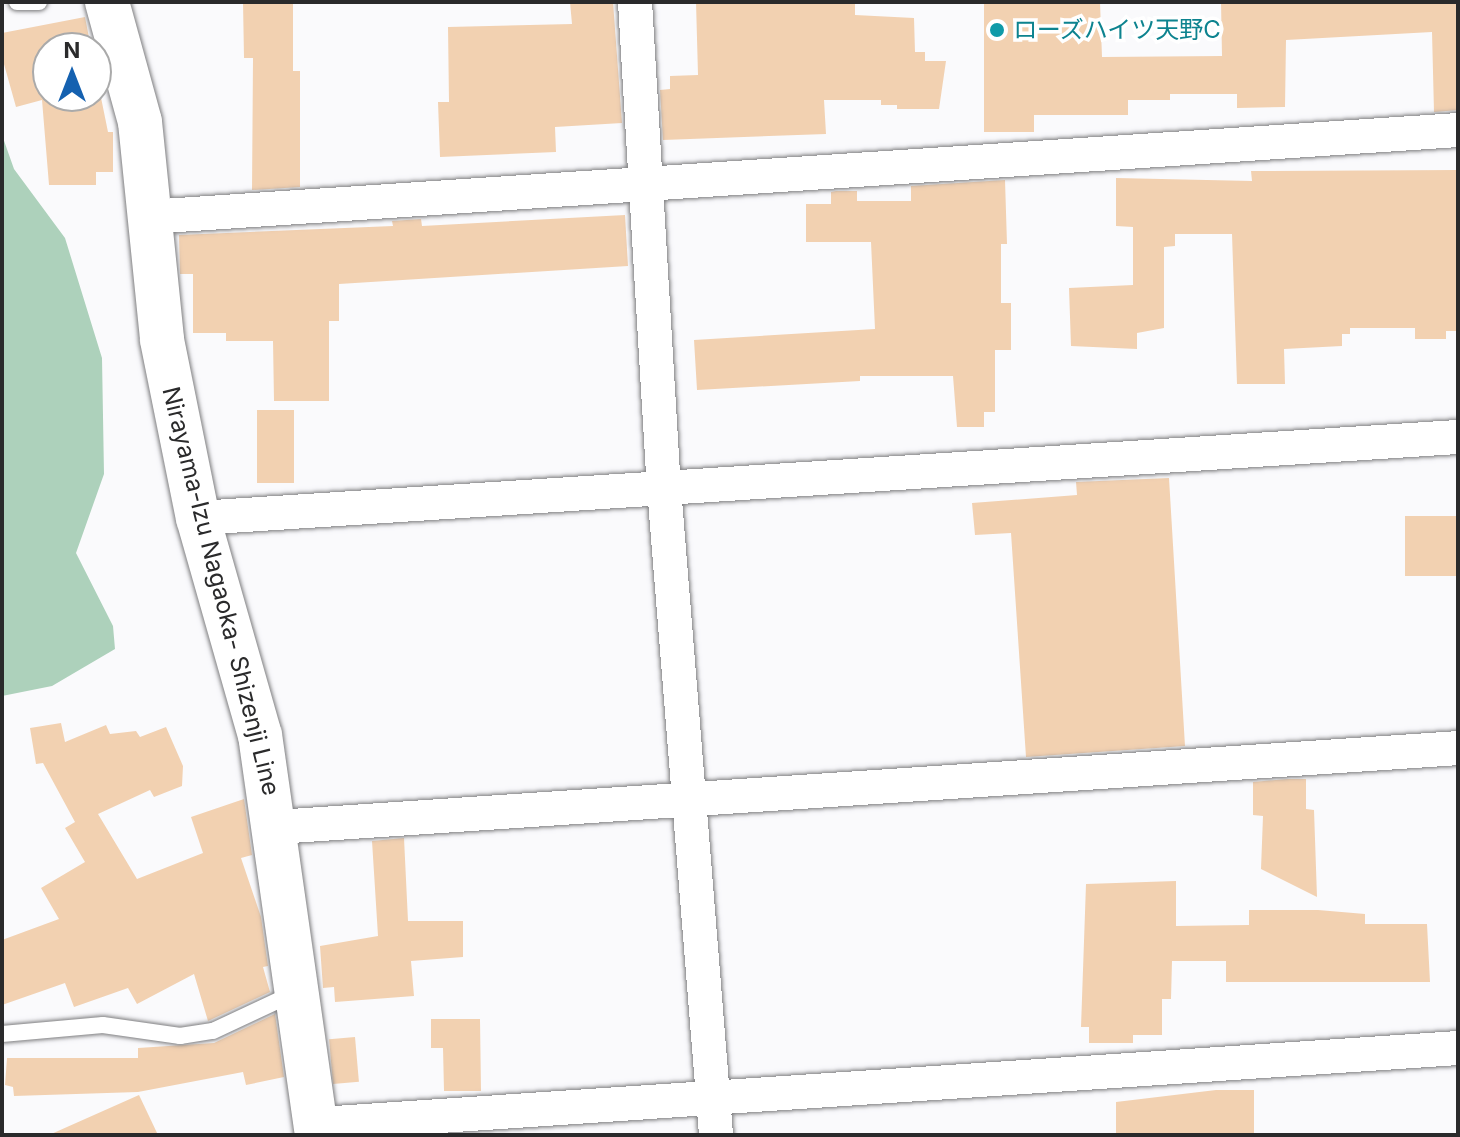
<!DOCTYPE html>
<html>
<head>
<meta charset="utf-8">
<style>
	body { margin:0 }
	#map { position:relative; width:1460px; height:1137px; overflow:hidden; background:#fafafc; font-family:Inter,"Noto Sans JP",sans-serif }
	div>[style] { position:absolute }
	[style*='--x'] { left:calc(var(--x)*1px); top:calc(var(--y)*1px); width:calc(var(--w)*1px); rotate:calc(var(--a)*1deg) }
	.green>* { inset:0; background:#add1bb }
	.building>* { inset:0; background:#f2d1b1; transform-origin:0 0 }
	.roads { filter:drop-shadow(0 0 2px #7f7f81) drop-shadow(0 0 2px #7f7f81) }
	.service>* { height:16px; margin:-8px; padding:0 8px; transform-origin:8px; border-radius:8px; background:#fff }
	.minor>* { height:34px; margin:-17px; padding:0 17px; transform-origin:17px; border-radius:17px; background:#fff }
	.secondary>* { height:44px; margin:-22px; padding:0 22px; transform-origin:22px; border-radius:22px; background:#fff }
	.dots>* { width:22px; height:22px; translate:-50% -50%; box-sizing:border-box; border:4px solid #fff; border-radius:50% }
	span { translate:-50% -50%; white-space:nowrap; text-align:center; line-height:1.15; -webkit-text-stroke:7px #fff; paint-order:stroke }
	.culture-label { font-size:24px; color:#0d838f }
	.left { translate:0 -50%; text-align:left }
	.street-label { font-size:24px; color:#2a2a2b }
	.frame { position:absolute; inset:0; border:4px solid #2a2a2b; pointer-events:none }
	.north { position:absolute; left:32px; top:32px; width:80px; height:80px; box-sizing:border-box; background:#fff; border:2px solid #aaa; border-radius:50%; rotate:0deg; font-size:22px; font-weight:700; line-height:32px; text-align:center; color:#2a2a2b }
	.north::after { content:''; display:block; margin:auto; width:28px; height:36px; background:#1561b0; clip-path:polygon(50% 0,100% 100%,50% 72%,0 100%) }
</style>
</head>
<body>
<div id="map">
	<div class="green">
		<div style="clip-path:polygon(2px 135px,14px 169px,65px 238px,102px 358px,104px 474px,76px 553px,113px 626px,115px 649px,52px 686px,2px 696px)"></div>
	</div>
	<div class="building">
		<div style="clip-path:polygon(243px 2px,293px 2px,293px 71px,300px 71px,300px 187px,252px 190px,253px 58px,244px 58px)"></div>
		<div style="clip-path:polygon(570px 2px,613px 2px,622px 123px,555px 127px,556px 152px,440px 157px,438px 102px,449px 102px,448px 27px,572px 24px)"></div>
		<div style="clip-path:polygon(696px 2px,855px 2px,855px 15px,914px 18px,915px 52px,925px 52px,925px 61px,946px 61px,939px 109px,897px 109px,897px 105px,881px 105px,881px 100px,824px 100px,826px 134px,663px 140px,660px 90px,670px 89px,670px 76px,698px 75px)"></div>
		<div style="clip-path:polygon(984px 2px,1100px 2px,1102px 57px,1222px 56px,1221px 2px,1458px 2px,1458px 110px,1434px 112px,1432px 32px,1286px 40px,1285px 107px,1237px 108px,1237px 94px,1170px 94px,1170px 100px,1128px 100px,1128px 115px,1034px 115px,1034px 132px,984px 132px)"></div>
		<div style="clip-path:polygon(85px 17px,91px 48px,48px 48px,48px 96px,96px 96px,96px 73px,108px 132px,113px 132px,113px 172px,96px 172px,96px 185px,49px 185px,42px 100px,16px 107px,2px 57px,2px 33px)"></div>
		<div style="clip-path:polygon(1458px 170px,1458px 331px,1446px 331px,1446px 339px,1415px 339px,1415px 328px,1350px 328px,1350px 334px,1342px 334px,1342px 346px,1284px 349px,1285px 384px,1237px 384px,1232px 234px,1175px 234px,1175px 246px,1164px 247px,1164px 328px,1137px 333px,1137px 349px,1071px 346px,1069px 288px,1133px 285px,1133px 227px,1116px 226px,1116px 178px,1252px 181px,1251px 171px)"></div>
		<div style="clip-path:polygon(1005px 180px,1007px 244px,1001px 244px,1001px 303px,1011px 303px,1011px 350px,995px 350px,995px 412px,984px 412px,984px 427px,957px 427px,953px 376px,860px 376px,860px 381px,697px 390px,694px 340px,875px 329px,871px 242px,806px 242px,806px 204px,831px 204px,831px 192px,836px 191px,857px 191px,857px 201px,911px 201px,911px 186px)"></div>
		<div style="clip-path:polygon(625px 215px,628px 266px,339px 284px,339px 321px,329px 321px,329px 401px,274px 401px,273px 341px,226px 341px,226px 333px,193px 333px,193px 274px,180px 274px,179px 235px,393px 226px,392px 221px,421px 219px,422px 226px)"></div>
		<div style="left:257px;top:410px;width:37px;height:73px"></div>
		<div style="clip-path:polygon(1169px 478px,1185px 746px,1026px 757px,1011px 533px,975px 535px,972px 503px,1077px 495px,1076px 482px)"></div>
		<div style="left:1458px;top:516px;width:60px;height:53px;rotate:90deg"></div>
		<div style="clip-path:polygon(61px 723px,65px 742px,106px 725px,110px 734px,136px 731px,140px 737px,166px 727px,183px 766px,182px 786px,154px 797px,150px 790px,98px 814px,137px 879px,203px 853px,191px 817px,244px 799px,252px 855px,241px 858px,261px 917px,268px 966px,263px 967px,270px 992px,208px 1021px,194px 974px,137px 1004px,128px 988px,74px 1007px,65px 983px,2px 1005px,2px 940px,59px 919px,41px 888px,85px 862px,65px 828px,75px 822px,43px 763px,36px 764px,30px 728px)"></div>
		<div style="clip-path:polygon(1288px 779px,1306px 779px,1306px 809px,1314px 810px,1317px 897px,1261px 869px,1263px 816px,1253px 815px,1253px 782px)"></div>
		<div style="clip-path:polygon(404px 838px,408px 921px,463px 921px,463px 957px,411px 961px,414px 996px,335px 1002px,334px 987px,323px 988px,320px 946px,378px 936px,372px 841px)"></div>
		<div style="clip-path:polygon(1176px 881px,1176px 926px,1249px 925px,1249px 910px,1318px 910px,1365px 914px,1365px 924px,1427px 924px,1430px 982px,1226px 982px,1226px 961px,1172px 961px,1171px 999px,1162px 999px,1162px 1035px,1133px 1035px,1133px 1043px,1089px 1043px,1089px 1027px,1081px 1027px,1086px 884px)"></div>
		<div style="clip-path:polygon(275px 1014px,284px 1077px,246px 1085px,243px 1072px,138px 1092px,14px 1096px,13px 1087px,5px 1085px,7px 1058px,138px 1058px,138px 1048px,214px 1043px)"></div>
		<div style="clip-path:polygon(431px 1019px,480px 1019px,481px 1091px,444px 1091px,443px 1048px,431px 1048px)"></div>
		<div style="left:355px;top:1037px;width:45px;height:26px;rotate:85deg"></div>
		<div style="clip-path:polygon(1216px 1090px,1254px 1090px,1254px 1135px,1116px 1135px,1116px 1102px)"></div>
		<div style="clip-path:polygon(139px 1095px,158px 1135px,49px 1135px)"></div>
	</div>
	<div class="roads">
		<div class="service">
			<div style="--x:17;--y:2;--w:22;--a:0"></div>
			<div style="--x:2;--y:1034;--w:101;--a:-5.1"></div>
			<div style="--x:103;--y:1025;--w:78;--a:8.1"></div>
			<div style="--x:180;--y:1036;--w:33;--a:-9"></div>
			<div style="--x:213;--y:1031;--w:89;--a:-25.1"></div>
		</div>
		<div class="minor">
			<div style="--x:635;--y:2;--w:487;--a:86.6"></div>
			<div style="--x:664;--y:488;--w:649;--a:85.4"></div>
			<div style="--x:148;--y:217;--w:1313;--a:-3.8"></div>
			<div style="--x:198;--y:518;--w:1263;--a:-3.68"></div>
			<div style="--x:276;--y:827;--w:1185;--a:-3.82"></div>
			<div style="--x:320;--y:1124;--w:1141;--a:-3.82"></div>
		</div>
		<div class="secondary">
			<div style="--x:107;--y:2;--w:124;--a:74.6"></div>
			<div style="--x:140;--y:122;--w:219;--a:84.2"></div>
			<div style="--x:162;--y:340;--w:182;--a:78.6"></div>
			<div style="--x:198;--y:518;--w:226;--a:74.1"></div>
			<div style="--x:260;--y:735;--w:404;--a:81.9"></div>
		</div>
	</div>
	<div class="dots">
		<div style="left:997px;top:30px;background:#0f9aa8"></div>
	</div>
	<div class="culture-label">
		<span class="left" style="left:1013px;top:30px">ローズハイツ天野C</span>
	</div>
	<div class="street-label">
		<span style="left:221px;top:591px;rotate:76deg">Nirayama-Izu Nagaoka- Shizenji Line</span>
	</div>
	<div class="frame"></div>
	<div class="north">N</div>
</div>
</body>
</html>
